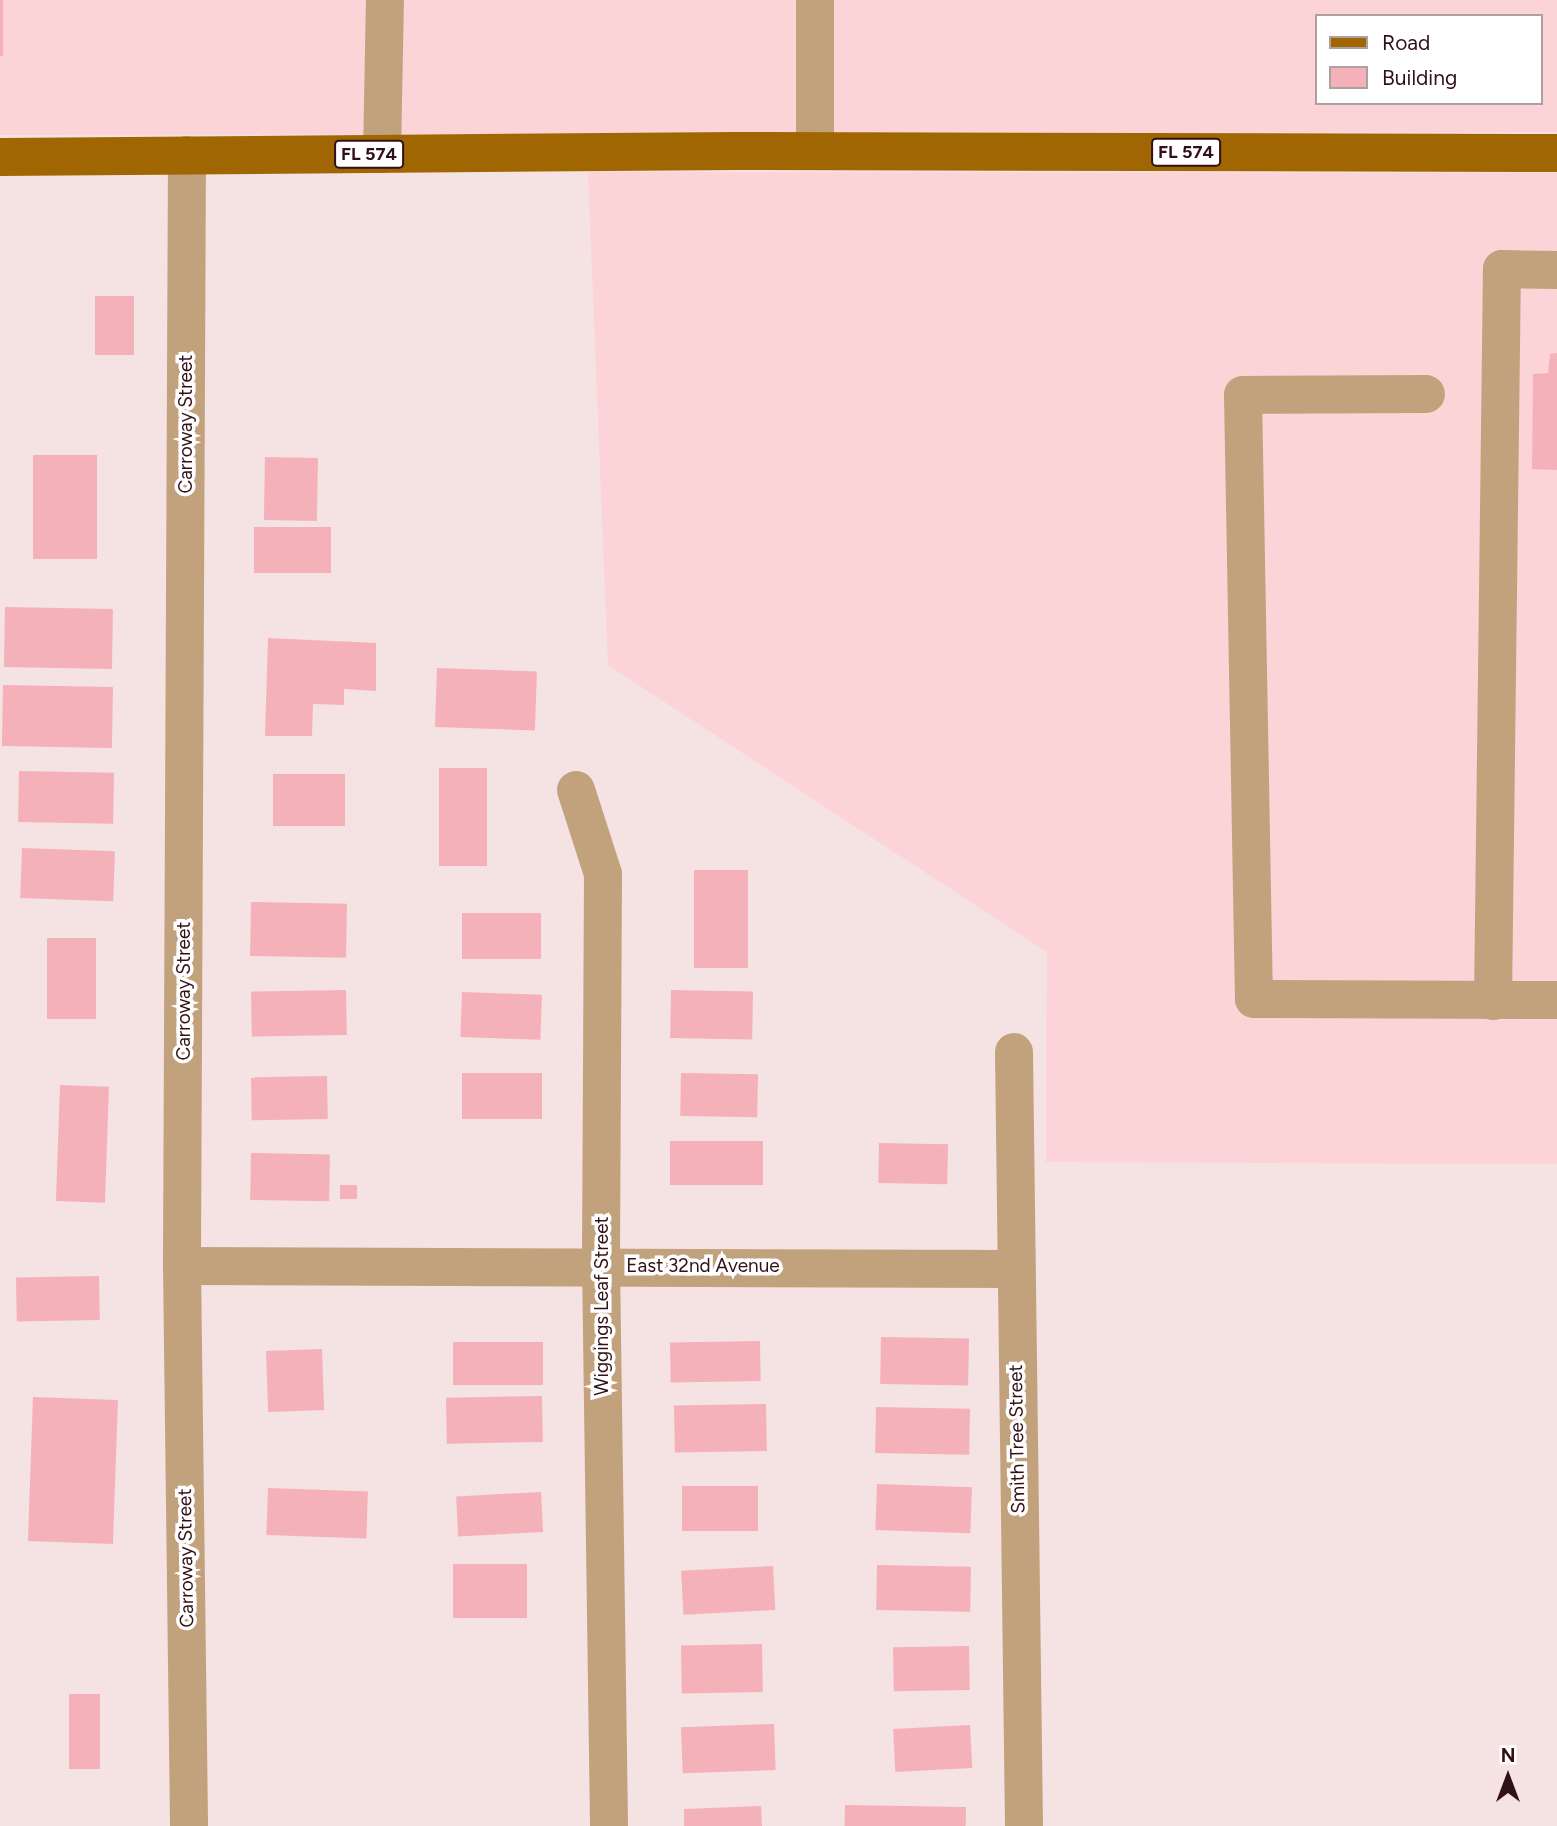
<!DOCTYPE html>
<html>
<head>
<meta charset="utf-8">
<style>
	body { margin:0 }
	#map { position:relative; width:1557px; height:1826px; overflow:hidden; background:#f5e2e3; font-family:Figtree,sans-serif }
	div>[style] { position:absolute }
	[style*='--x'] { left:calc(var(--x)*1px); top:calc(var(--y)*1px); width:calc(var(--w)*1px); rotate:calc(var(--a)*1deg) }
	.built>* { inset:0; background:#fcd3d7 }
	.building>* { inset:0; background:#f5b1b9; transform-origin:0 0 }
	.minor>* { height:38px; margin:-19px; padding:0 19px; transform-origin:19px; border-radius:19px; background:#c2a27d }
	.major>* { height:38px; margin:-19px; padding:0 19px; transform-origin:19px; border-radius:19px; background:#9f6602 }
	span { translate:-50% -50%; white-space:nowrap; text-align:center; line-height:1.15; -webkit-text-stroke:7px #fff; paint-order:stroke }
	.shield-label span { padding:2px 5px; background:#fff; border:2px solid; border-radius:5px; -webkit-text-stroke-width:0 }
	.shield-label { font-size:18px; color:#311117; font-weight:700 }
	.street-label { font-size:19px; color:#311117 }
	.legend { position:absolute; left:1315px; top:14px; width:228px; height:91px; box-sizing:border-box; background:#fff; border:2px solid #ada0a2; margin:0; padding:9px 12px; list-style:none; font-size:21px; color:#311117 }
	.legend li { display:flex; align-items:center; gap:14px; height:35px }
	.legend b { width:35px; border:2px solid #ada0a2 }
	.north { position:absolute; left:1473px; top:1742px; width:70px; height:70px; -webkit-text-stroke:5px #fff; paint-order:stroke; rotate:0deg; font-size:19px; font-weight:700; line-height:28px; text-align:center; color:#311117 }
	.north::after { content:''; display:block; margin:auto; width:24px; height:32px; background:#311117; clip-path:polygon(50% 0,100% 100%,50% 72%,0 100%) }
</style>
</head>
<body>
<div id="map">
	<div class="built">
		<div style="clip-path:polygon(evenodd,0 0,1557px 0,1557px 132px,0 135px,0 0,1317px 16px,1541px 16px,1541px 103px,1317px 103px,1317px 16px)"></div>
		<div style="clip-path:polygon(588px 172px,1557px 173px,1557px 1164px,1046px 1162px,1047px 952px,608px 665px)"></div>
	</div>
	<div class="building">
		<div style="left:0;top:0;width:3px;height:56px"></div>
		<div style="left:95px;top:296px;width:39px;height:59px"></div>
		<div style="clip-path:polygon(1557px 353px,1557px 470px,1532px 469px,1533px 374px,1548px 373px,1550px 354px)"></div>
		<div style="left:33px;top:455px;width:64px;height:104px"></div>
		<div style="left:265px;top:457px;width:53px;height:63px;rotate:1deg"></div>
		<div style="left:254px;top:527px;width:77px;height:46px"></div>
		<div style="left:5px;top:607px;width:108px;height:60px;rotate:1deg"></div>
		<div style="clip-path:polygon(268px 638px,376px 643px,376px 691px,344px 689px,344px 705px,313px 704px,312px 736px,265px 736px)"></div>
		<div style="left:437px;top:668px;width:100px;height:59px;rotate:2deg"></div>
		<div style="left:3px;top:685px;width:110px;height:61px;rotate:1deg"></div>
		<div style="left:439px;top:768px;width:48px;height:98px"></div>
		<div style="left:19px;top:771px;width:95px;height:51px;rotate:1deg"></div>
		<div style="left:345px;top:774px;width:52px;height:72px;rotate:90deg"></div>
		<div style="left:22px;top:848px;width:93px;height:50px;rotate:2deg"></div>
		<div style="left:694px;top:870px;width:54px;height:98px"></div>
		<div style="left:251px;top:902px;width:96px;height:54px;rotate:1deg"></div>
		<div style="left:462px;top:913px;width:79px;height:46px"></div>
		<div style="left:47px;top:938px;width:49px;height:81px"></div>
		<div style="left:346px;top:990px;width:45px;height:95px;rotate:89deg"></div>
		<div style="left:671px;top:990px;width:82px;height:48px;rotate:1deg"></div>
		<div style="left:462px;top:992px;width:80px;height:45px;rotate:2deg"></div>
		<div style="left:462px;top:1073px;width:80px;height:46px"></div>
		<div style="left:681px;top:1073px;width:77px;height:43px;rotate:1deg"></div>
		<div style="left:327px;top:1076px;width:43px;height:76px;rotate:89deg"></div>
		<div style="left:60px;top:1085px;width:49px;height:116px;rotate:2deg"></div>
		<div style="left:670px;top:1141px;width:93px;height:44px"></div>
		<div style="left:879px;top:1143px;width:69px;height:40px;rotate:1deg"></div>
		<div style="left:251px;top:1153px;width:79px;height:47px;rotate:1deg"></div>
		<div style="left:340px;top:1185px;width:17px;height:14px"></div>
		<div style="left:99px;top:1276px;width:44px;height:83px;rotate:89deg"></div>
		<div style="left:881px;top:1337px;width:88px;height:47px;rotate:1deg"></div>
		<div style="left:760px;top:1341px;width:40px;height:90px;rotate:89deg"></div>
		<div style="left:453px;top:1342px;width:90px;height:43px"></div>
		<div style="left:322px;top:1349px;width:61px;height:56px;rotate:88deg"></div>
		<div style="left:542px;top:1396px;width:46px;height:96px;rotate:89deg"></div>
		<div style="left:33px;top:1397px;width:85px;height:144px;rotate:2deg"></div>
		<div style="left:766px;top:1404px;width:47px;height:92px;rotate:89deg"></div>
		<div style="left:876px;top:1407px;width:94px;height:46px;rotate:1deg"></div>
		<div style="left:877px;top:1484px;width:95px;height:46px;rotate:2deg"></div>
		<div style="left:682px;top:1486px;width:76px;height:45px"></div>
		<div style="left:268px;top:1488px;width:100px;height:47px;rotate:2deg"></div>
		<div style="left:541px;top:1492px;width:40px;height:85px;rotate:87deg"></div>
		<div style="left:527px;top:1564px;width:54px;height:74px;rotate:90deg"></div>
		<div style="left:877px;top:1565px;width:94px;height:45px;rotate:1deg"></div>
		<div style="left:773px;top:1566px;width:44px;height:92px;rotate:87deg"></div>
		<div style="left:762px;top:1644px;width:48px;height:81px;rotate:89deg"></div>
		<div style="left:969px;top:1646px;width:44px;height:76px;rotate:89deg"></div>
		<div style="left:69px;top:1694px;width:31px;height:75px"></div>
		<div style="left:774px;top:1724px;width:46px;height:93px;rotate:88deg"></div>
		<div style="left:970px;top:1725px;width:43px;height:77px;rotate:87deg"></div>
		<div style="left:845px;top:1805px;width:121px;height:21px;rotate:1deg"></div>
		<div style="clip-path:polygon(761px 1806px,762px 1826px,684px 1826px,684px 1809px)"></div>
	</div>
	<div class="minor">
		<div style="--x:815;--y:0;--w:151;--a:90"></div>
		<div style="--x:382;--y:154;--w:154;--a:-88.9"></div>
		<div style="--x:187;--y:155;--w:1111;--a:90.26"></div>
		<div style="--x:182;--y:1266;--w:560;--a:89.28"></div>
		<div style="--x:1426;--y:394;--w:183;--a:179.7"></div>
		<div style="--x:1243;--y:395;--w:604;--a:88.96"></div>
		<div style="--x:1254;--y:999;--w:303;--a:0.2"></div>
		<div style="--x:576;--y:790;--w:88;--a:72.2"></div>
		<div style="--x:603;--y:874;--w:391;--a:90.3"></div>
		<div style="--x:601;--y:1265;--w:561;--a:89.18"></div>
		<div style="--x:1493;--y:1001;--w:732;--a:-89.3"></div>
		<div style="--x:1502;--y:269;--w:55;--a:1"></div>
		<div style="--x:1014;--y:1052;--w:774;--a:89.26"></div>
		<div style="--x:182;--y:1266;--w:832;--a:0.21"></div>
	</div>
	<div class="major">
		<div style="--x:0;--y:157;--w:737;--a:-0.47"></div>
		<div style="--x:737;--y:151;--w:820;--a:0.14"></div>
	</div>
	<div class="shield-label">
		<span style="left:1186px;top:152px">FL 574</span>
		<span style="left:369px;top:154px">FL 574</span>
	</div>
	<div class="street-label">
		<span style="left:186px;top:424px;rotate:-90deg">Carroway Street</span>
		<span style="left:184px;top:991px;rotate:-90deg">Carroway Street</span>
		<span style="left:703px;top:1266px">East 32nd Avenue</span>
		<span style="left:602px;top:1306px;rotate:-90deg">Wiggings Leaf Street</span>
		<span style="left:1017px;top:1439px;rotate:-91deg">Smith Tree Street</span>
		<span style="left:186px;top:1558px;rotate:-91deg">Carroway Street</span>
	</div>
	<ul class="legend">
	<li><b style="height:9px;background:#9f6602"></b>Road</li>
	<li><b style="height:19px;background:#f5b1b9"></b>Building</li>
	</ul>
	<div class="north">N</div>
</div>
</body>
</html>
